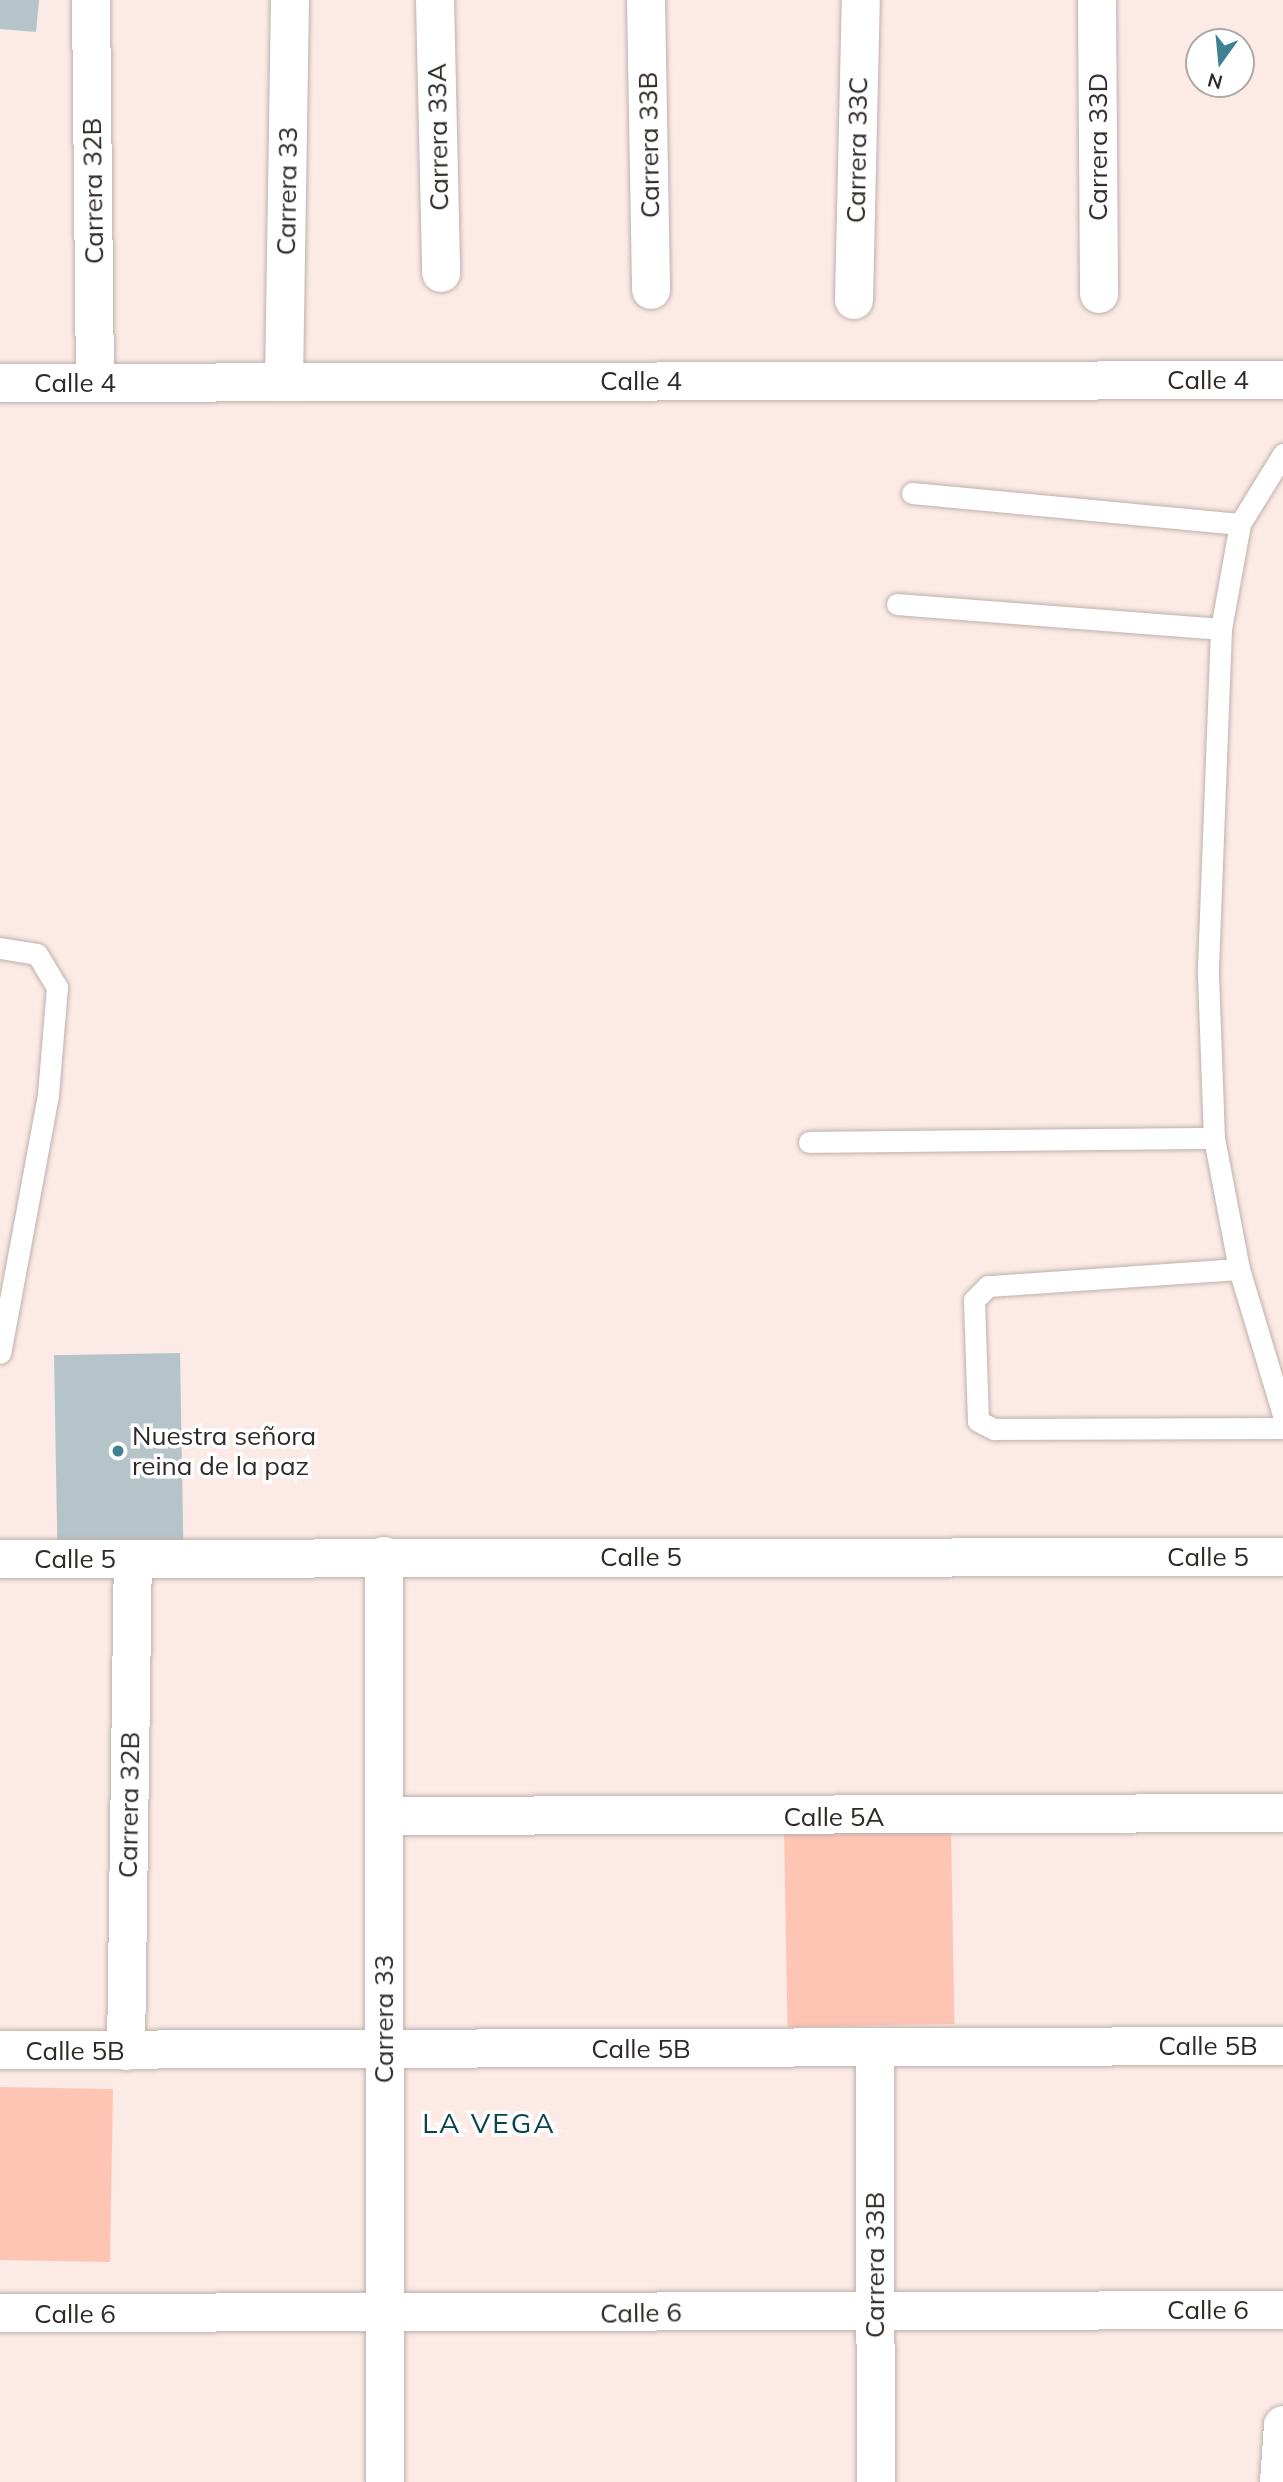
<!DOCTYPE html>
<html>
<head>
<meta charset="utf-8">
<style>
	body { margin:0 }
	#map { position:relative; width:1283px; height:2482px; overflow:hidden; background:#fbeae5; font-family:Mulish,sans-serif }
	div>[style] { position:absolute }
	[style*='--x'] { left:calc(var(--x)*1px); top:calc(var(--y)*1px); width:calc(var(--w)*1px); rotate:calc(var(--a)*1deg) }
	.green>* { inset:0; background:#ffc5b4; transform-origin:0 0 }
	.building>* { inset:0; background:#b4c4c9; transform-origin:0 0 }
	.roads { filter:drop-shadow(0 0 2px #bfb0ab) drop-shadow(0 0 2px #bfb0ab) }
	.lane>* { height:21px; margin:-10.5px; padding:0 10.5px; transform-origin:10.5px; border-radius:10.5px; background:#fff }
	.street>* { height:38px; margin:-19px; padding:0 19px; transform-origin:19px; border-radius:19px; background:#fff }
	.secondary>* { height:38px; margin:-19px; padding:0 19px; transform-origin:19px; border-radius:19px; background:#fff }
	.dots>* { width:19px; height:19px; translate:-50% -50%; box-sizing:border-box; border:4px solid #fff; border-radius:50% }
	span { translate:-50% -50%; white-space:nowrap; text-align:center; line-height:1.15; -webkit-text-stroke:7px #fff; paint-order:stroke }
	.street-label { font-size:26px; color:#2f2927 }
	.poi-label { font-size:26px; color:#2f2927 }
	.left { translate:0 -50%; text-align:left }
	.neighbourhood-label { font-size:28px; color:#094351; letter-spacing:2px }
	.north { position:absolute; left:1185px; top:28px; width:70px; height:70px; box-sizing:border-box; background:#fff; border:2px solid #aca9a9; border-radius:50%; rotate:195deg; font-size:19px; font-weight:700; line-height:28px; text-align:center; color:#2f2927 }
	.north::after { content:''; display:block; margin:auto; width:24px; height:32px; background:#3f8093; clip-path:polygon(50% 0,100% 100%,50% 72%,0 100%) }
</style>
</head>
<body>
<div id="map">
	<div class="green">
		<div style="left:951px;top:1827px;width:197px;height:167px;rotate:89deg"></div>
		<div style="left:113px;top:2089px;width:173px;height:113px;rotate:91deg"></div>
	</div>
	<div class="building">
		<div style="clip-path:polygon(0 0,39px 0,36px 32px,0 29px)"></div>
		<div style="left:180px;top:1353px;width:195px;height:126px;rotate:89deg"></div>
	</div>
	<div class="roads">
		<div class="lane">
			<div style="--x:1283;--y:454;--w:82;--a:121.6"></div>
			<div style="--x:1240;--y:524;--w:107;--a:100.3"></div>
			<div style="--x:1221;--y:629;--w:346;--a:92.2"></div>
			<div style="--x:1208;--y:975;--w:163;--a:87.9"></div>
			<div style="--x:1214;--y:1138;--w:133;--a:79.2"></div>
			<div style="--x:1239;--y:1269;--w:152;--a:73.2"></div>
			<div style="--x:912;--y:493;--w:329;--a:5.4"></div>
			<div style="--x:897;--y:604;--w:325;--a:4.4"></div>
			<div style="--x:0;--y:948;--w:37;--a:9"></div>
			<div style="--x:37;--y:954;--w:39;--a:59"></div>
			<div style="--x:57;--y:987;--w:108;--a:94.8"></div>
			<div style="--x:48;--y:1095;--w:262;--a:100.5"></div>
			<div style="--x:809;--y:1142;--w:405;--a:-0.6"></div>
			<div style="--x:1239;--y:1269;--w:252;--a:176.1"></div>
			<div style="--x:988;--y:1286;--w:20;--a:135"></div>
			<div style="--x:974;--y:1300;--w:121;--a:88.1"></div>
			<div style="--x:978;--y:1421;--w:18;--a:27"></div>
			<div style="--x:994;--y:1429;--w:289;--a:-0.2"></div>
		</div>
		<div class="street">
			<div style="--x:91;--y:0;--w:383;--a:89.4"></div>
			<div style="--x:435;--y:0;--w:273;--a:88.7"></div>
			<div style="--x:646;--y:0;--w:290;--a:89"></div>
			<div style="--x:1097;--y:0;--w:294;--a:89.6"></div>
			<div style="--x:854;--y:300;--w:300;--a:-88.7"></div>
			<div style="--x:284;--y:382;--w:382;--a:-89.1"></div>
			<div style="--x:384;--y:1556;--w:926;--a:89.94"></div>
			<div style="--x:0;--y:1559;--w:1283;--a:-0.09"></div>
			<div style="--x:384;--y:1816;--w:899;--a:-0.19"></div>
			<div style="--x:875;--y:2048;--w:434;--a:89.9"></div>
			<div style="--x:0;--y:2050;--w:1283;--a:-0.18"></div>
			<div style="--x:126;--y:2051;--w:491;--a:-89.2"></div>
			<div style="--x:0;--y:2313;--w:1283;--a:-0.13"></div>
			<div style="--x:1279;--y:2482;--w:57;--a:-86"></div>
		</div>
		<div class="secondary">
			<div style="--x:0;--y:383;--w:1283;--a:-0.13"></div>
		</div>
	</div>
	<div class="dots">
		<div style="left:118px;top:1451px;background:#3f8093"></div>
	</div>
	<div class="street-label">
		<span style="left:438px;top:137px;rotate:-91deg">Carrera 33A</span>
		<span style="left:649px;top:145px;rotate:-91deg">Carrera 33B</span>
		<span style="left:1098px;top:147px;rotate:-90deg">Carrera 33D</span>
		<span style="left:857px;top:150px;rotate:-89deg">Carrera 33C</span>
		<span style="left:93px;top:191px;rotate:-91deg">Carrera 32B</span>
		<span style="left:287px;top:191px;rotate:-89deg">Carrera 33</span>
		<span style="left:1208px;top:380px">Calle 4</span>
		<span style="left:641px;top:381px">Calle 4</span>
		<span style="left:75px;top:383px">Calle 4</span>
		<span style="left:641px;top:1557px">Calle 5</span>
		<span style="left:1208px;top:1557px">Calle 5</span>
		<span style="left:75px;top:1559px">Calle 5</span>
		<span style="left:129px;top:1805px;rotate:-89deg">Carrera 32B</span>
		<span style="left:834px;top:1817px">Calle 5A</span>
		<span style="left:384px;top:2019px;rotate:-90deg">Carrera 33</span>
		<span style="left:1208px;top:2046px">Calle 5B</span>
		<span style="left:641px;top:2049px">Calle 5B</span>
		<span style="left:75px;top:2051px">Calle 5B</span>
		<span style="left:875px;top:2265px;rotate:-90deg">Carrera 33B</span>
		<span style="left:1208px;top:2310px">Calle 6</span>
		<span style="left:641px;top:2313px;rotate:-1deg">Calle 6</span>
		<span style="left:75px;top:2314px">Calle 6</span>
	</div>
	<div class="poi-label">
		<span class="left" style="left:132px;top:1451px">Nuestra señora<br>reina de la paz</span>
	</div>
	<div class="neighbourhood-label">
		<span style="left:489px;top:2123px">LA VEGA</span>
	</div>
	<div class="north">N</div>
</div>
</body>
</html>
